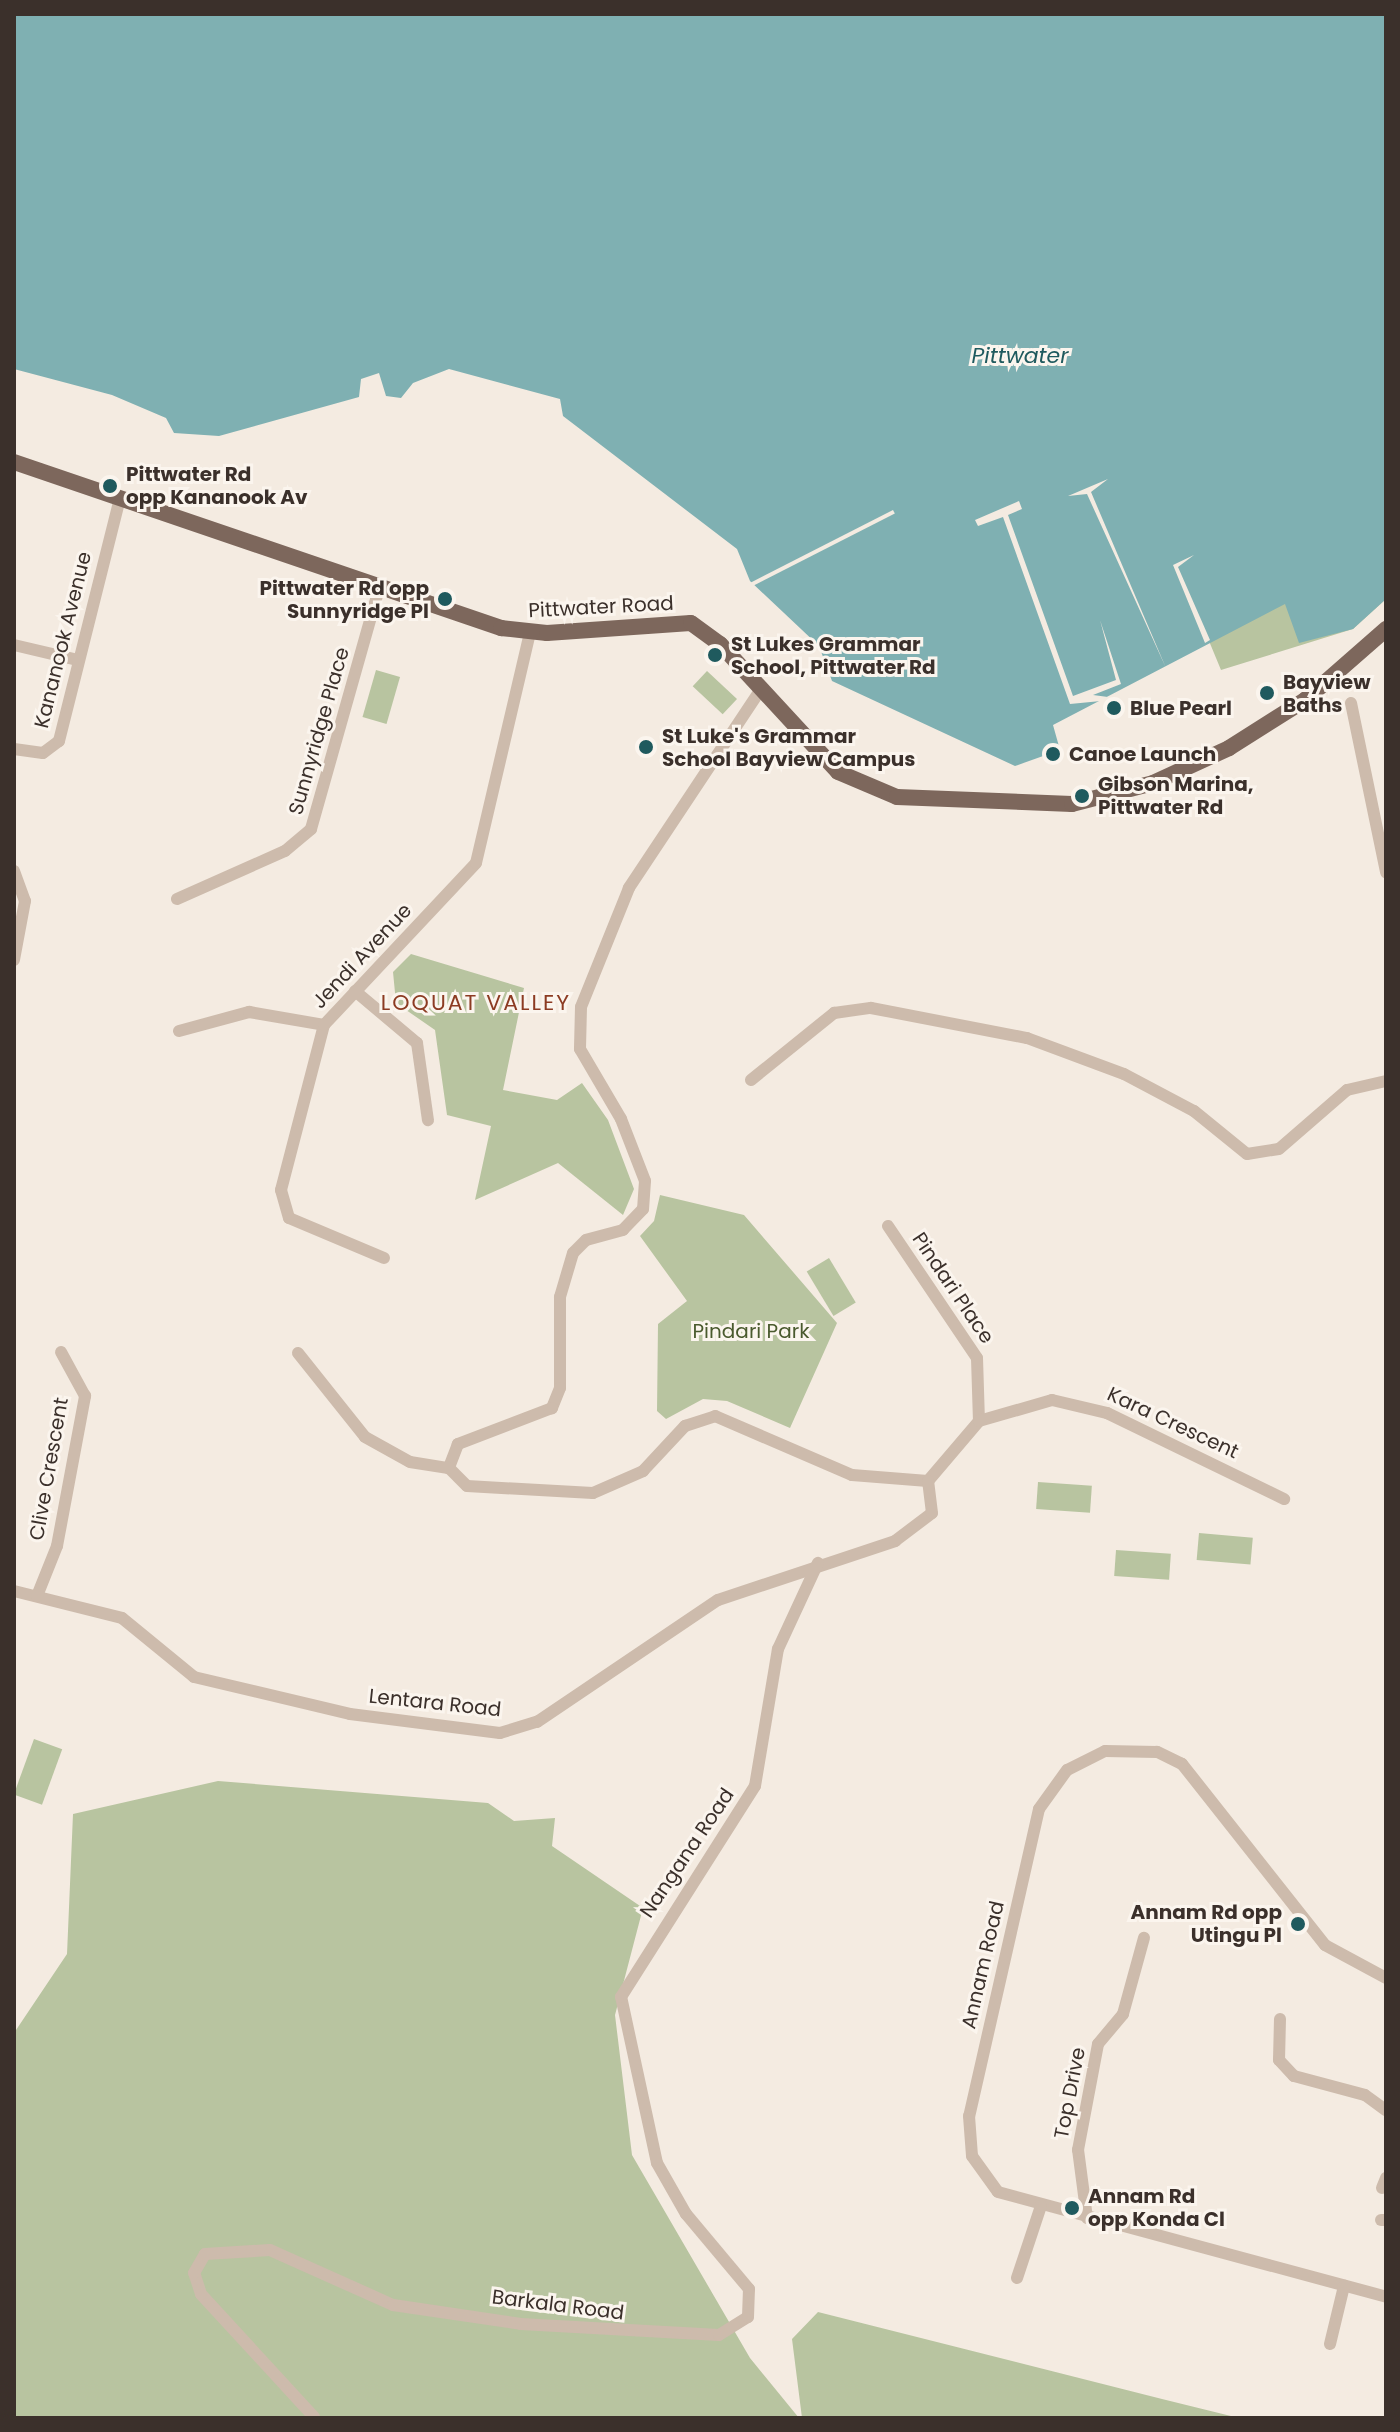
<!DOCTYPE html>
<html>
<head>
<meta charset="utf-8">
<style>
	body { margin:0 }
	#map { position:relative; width:1400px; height:2432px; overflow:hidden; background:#f4ebe1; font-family:Poppins,sans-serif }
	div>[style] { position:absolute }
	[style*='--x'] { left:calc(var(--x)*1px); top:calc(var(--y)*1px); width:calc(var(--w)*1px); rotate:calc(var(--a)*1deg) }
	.green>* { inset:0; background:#b8c4a0; transform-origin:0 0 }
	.water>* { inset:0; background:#7fb0b2 }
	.pier>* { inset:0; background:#f4ebe1; transform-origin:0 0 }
	.minor>* { height:12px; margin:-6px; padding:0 6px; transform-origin:6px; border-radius:6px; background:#cdbbac }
	.major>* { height:16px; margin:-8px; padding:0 8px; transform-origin:8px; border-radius:8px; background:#7d675c }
	.dots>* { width:22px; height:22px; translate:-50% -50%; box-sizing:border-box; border:4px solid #fbf5ee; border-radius:50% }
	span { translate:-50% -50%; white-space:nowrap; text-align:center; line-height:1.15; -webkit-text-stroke:6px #fbf5ee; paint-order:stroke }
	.poi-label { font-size:20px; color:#3b302b; font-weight:700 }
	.left { translate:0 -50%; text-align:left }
	.right { translate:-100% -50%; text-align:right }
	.street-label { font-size:20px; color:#3b302b }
	.park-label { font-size:20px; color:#4a5a2e }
	.water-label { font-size:22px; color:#1f5a5e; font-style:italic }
	.neighbourhood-label { font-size:22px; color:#8c3b22; letter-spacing:2px }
	.frame { position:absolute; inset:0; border:16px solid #3b302b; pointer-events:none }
</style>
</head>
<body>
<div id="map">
	<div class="green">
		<div style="clip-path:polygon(1386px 599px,1353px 629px,1221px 670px,1209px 641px,1260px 616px,1259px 601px)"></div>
		<div style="left:376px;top:670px;width:25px;height:49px;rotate:16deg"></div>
		<div style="left:707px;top:671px;width:41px;height:21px;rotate:43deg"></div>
		<div style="clip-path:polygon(411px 954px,524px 988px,503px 1090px,557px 1100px,582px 1083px,608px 1120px,634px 1189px,623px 1215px,558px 1163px,475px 1200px,491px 1126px,447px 1115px,435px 1030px,396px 1003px,393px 972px)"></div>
		<div style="clip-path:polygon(660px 1195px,744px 1215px,837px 1323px,790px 1428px,727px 1401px,703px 1399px,666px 1419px,657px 1411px,658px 1324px,687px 1301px,640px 1236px,654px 1221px)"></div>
		<div style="left:829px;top:1258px;width:52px;height:26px;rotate:59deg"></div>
		<div style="left:1038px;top:1482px;width:54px;height:27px;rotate:4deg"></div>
		<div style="left:1199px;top:1533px;width:54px;height:27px;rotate:5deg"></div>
		<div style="left:1116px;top:1550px;width:55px;height:26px;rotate:4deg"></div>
		<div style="left:34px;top:1739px;width:30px;height:59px;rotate:20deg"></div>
		<div style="clip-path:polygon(218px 1781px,488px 1803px,514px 1821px,555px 1818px,552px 1846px,643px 1908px,615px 2015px,632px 2155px,750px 2358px,799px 2418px,14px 2418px,14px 2033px,67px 1954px,73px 1814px)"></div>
		<div style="clip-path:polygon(818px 2312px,1162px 2399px,1239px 2418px,802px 2418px,792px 2339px)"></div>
	</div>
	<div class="water">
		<div style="clip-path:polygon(14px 14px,1386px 14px,1386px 599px,1353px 629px,1299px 643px,1285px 604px,1053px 725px,1060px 750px,1015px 766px,832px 681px,819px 646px,750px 581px,737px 549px,563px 416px,560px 399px,449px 369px,413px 383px,401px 398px,386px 396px,379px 373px,361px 379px,359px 397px,219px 436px,174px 433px,166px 418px,112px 395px,14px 369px)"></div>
	</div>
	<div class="pier">
		<div style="clip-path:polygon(1108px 479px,1091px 492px,1166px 668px,1087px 494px,1068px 496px)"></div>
		<div style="clip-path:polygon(1019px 501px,1022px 509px,1008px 515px,1073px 696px,1116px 680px,1100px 620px,1121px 684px,1093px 695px,1108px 697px,1101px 701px,1070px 704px,1003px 517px,978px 526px,975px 520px)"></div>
		<div style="left:893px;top:510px;width:4px;height:160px;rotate:63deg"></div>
		<div style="clip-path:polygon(1194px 555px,1178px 567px,1210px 640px,1205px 643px,1173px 565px)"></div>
	</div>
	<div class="minor">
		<div style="--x:14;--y:645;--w:66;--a:13.2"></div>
		<div style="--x:761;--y:689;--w:239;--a:123.6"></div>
		<div style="--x:629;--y:888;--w:128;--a:112"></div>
		<div style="--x:581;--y:1007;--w:42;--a:91.4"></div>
		<div style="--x:580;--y:1049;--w:81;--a:59.6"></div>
		<div style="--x:621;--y:1119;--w:66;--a:68.8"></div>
		<div style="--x:645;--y:1181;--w:28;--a:94"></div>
		<div style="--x:643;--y:1209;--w:29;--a:134"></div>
		<div style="--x:623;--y:1230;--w:38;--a:165"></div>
		<div style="--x:586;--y:1240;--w:18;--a:135"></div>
		<div style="--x:573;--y:1253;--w:46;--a:106.5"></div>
		<div style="--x:560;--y:1297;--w:91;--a:90"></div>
		<div style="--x:560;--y:1388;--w:22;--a:112"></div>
		<div style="--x:552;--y:1408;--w:101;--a:159"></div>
		<div style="--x:458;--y:1444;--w:26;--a:111"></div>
		<div style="--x:449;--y:1468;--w:25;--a:45"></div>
		<div style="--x:467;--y:1486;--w:126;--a:3.2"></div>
		<div style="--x:593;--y:1493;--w:55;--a:-23.7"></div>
		<div style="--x:643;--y:1471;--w:62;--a:-47"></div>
		<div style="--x:685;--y:1426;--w:32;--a:-18"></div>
		<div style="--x:715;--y:1416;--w:149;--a:23.3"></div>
		<div style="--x:852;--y:1475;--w:76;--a:4.5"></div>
		<div style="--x:1351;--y:703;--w:173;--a:78.3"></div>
		<div style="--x:14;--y:749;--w:29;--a:8"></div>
		<div style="--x:43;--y:753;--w:20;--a:-37"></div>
		<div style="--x:59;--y:741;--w:250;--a:-75.9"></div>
		<div style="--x:14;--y:871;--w:32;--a:70"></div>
		<div style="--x:25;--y:901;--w:60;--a:100.6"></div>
		<div style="--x:177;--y:899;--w:118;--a:-24"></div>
		<div style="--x:285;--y:851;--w:34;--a:-40"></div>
		<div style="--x:311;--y:829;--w:250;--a:-74.2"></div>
		<div style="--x:355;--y:991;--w:81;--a:40"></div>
		<div style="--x:417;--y:1043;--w:78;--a:81.9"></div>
		<div style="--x:179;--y:1031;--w:73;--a:-15.2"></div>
		<div style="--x:249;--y:1012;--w:76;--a:9.8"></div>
		<div style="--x:751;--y:1080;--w:107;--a:-38.9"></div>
		<div style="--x:834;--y:1013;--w:37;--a:-8"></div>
		<div style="--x:871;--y:1008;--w:159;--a:10.9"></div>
		<div style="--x:1027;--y:1038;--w:103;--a:20.4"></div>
		<div style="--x:1124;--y:1074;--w:79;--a:27.9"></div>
		<div style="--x:1194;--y:1111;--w:68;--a:39.1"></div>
		<div style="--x:1247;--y:1154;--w:32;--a:-9"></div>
		<div style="--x:1279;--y:1149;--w:90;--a:-40.9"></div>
		<div style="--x:1347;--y:1090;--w:40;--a:-13"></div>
		<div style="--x:888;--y:1226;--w:159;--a:56"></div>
		<div style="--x:977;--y:1358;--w:63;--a:88.2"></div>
		<div style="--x:384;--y:1258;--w:103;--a:-157.2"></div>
		<div style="--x:289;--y:1218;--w:29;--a:-106"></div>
		<div style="--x:281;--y:1190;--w:171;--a:-75.4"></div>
		<div style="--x:324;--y:1025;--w:222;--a:-46.8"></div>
		<div style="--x:476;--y:863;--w:236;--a:-76.8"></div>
		<div style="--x:298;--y:1353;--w:107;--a:51.4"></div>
		<div style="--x:365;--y:1437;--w:51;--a:29.1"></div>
		<div style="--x:410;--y:1462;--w:39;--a:9"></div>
		<div style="--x:928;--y:1481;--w:79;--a:-49.6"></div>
		<div style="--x:979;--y:1421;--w:76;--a:-16"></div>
		<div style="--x:1052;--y:1400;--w:57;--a:13.3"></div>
		<div style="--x:1107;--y:1413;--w:197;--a:25.9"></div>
		<div style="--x:14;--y:1591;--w:111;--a:14"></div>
		<div style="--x:122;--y:1618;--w:93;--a:39.3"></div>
		<div style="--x:194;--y:1677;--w:160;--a:13.3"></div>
		<div style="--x:350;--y:1714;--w:151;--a:7.2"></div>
		<div style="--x:500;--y:1733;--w:39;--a:-17"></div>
		<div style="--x:537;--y:1722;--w:218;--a:-34"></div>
		<div style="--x:718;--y:1600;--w:187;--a:-18.4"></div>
		<div style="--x:895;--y:1541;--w:46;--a:-37.1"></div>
		<div style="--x:932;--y:1513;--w:32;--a:-97"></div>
		<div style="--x:37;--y:1596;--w:54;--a:-68.2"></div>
		<div style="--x:57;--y:1546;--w:153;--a:-79.4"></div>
		<div style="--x:85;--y:1396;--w:50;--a:-118.6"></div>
		<div style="--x:1386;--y:1978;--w:69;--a:-151.6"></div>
		<div style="--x:1325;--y:1945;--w:231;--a:-128.3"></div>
		<div style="--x:1182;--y:1764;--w:28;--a:-154"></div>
		<div style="--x:1157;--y:1752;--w:52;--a:-178.9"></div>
		<div style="--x:1105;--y:1751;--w:42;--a:153.4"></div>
		<div style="--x:1067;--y:1770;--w:48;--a:125.7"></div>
		<div style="--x:1039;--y:1809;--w:315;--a:102.8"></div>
		<div style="--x:969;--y:2116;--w:40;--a:85.7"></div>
		<div style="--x:972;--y:2156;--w:44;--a:54.2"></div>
		<div style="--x:998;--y:2192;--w:402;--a:15.1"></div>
		<div style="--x:1280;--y:2019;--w:41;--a:91.4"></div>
		<div style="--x:1279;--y:2060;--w:22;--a:47"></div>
		<div style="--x:1294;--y:2076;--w:73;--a:15"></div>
		<div style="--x:1365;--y:2095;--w:26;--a:36"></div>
		<div style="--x:1382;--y:2188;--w:11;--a:-68"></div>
		<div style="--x:1087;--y:2218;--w:69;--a:-97.5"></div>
		<div style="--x:1078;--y:2150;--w:108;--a:-79.3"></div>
		<div style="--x:1098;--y:2044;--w:39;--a:-50"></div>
		<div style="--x:1123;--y:2014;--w:79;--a:-74.6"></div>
		<div style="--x:1381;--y:2220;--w:5;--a:0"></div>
		<div style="--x:1017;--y:2278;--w:76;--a:-71.6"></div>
		<div style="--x:1330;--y:2344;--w:60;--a:-76.4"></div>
		<div style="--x:314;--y:2417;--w:167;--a:-132.6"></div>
		<div style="--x:201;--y:2294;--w:22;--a:-108"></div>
		<div style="--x:194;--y:2273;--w:22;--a:-60"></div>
		<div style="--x:205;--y:2254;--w:65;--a:-3.5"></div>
		<div style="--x:270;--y:2250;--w:135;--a:24.1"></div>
		<div style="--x:393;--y:2305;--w:129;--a:8.4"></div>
		<div style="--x:521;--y:2324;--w:198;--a:3.2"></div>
		<div style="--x:719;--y:2335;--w:34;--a:-32"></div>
		<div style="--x:748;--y:2317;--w:28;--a:-88"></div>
		<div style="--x:749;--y:2289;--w:98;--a:-130"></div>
		<div style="--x:686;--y:2214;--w:59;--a:-119.6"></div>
		<div style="--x:657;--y:2163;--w:170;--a:-102.2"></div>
		<div style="--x:621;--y:1997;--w:250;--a:-57.6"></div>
		<div style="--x:755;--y:1786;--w:139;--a:-80.5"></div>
		<div style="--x:778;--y:1649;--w:95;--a:-65.1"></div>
	</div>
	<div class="major">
		<div style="--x:14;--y:462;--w:515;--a:18.82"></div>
		<div style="--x:501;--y:628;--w:46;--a:6.2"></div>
		<div style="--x:547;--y:633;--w:144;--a:-4"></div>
		<div style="--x:691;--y:623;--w:36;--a:36"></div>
		<div style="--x:720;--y:644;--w:174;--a:47.3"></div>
		<div style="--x:838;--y:772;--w:64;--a:23"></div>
		<div style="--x:897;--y:797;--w:175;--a:2.3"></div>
		<div style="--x:1072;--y:804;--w:84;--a:-14.5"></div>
		<div style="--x:1153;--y:783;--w:84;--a:-24.7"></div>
		<div style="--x:1229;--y:748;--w:90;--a:-32.3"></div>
		<div style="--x:1305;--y:700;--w:108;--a:-41.2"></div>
	</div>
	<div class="dots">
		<div style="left:110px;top:486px;background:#1f5a5e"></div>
		<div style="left:445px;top:599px;background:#1f5a5e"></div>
		<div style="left:715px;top:655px;background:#1f5a5e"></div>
		<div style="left:1267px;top:693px;background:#1f5a5e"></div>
		<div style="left:1114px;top:708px;background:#1f5a5e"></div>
		<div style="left:646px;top:747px;background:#1f5a5e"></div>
		<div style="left:1053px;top:754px;background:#1f5a5e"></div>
		<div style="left:1082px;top:796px;background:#1f5a5e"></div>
		<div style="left:1298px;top:1924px;background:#1f5a5e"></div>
		<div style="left:1072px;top:2208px;background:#1f5a5e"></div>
	</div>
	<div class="poi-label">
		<span class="left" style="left:126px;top:486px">Pittwater Rd<br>opp Kananook Av</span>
		<span class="right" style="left:429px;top:600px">Pittwater Rd opp<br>Sunnyridge Pl</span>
		<span class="left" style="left:731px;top:656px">St Lukes Grammar<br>School, Pittwater Rd</span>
		<span class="left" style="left:1283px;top:694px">Bayview<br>Baths</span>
		<span class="left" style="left:1130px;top:708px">Blue Pearl</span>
		<span class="left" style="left:662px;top:748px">St Luke's Grammar<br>School Bayview Campus</span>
		<span class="left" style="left:1069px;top:754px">Canoe Launch</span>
		<span class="left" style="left:1098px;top:796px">Gibson Marina,<br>Pittwater Rd</span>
		<span class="right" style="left:1282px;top:1924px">Annam Rd opp<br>Utingu Pl</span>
		<span class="left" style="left:1088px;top:2208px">Annam Rd<br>opp Konda Cl</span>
	</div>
	<div class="street-label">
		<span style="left:601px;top:607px;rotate:-3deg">Pittwater Road</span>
		<span style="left:63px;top:640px;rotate:-76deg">Kananook Avenue</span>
		<span style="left:319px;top:731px;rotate:-74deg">Sunnyridge Place</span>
		<span style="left:362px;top:956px;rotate:-47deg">Jendi Avenue</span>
		<span style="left:953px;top:1288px;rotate:56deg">Pindari Place</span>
		<span style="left:1173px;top:1423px;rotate:25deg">Kara Crescent</span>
		<span style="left:49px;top:1469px;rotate:-80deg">Clive Crescent</span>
		<span style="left:435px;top:1703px;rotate:6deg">Lentara Road</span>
		<span style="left:687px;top:1853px;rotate:-56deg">Nangana Road</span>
		<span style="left:983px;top:1965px;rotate:-77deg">Annam Road</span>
		<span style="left:1070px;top:2093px;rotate:-79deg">Top Drive</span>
		<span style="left:558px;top:2305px;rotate:7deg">Barkala Road</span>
	</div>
	<div class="park-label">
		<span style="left:751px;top:1331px">Pindari Park</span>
	</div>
	<div class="water-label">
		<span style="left:1020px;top:356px">Pittwater</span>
	</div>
	<div class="neighbourhood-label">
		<span style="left:476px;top:1003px">LOQUAT VALLEY</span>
	</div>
	<div class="frame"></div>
</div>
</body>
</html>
